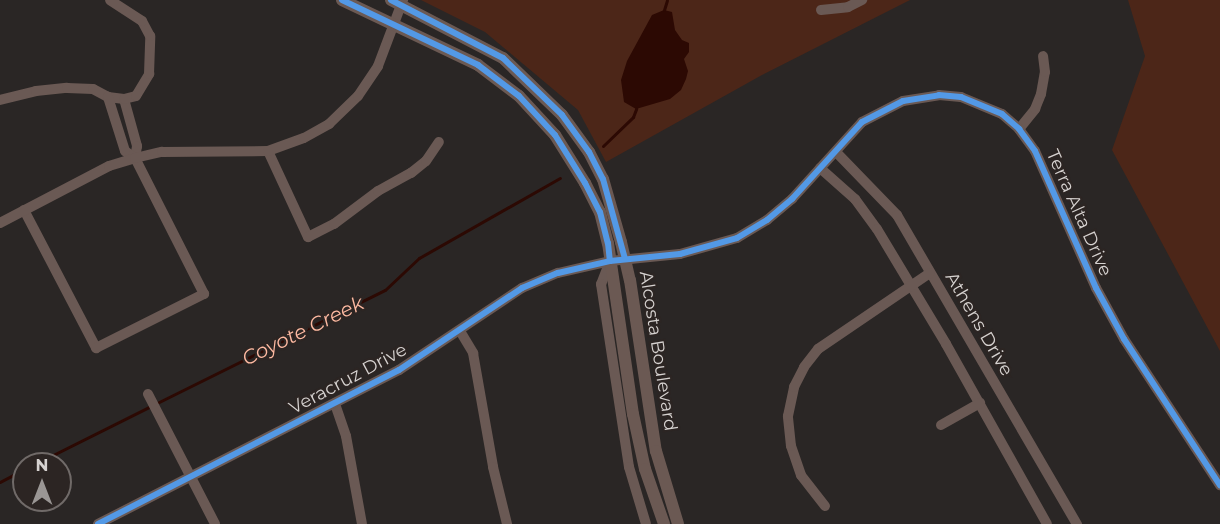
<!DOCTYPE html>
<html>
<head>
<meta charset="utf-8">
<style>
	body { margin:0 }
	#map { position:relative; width:1220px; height:524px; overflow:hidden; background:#2a2625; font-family:Montserrat,sans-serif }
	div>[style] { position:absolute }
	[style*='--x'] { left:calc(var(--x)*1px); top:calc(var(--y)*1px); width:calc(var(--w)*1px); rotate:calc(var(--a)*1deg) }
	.green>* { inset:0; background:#4c2618 }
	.water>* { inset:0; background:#2c0903 }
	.stream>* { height:3px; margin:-1.5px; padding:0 1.5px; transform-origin:1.5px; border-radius:1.5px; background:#2c0903 }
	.minor>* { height:10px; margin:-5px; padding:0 5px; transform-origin:5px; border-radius:5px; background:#6a5954 }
	.major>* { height:12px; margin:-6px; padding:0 6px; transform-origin:6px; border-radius:6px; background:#6b5953 }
	.cycleway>* { height:6px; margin:-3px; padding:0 3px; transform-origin:3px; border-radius:3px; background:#5399e6 }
	span { translate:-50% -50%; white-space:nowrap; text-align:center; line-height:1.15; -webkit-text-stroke:4.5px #2c2523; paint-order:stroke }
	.street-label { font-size:18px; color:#d6d2d0 }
	.water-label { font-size:20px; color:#febaa2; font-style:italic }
	.north { position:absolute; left:12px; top:452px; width:60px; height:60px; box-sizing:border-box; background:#2c2523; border:2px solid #706a68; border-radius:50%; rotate:0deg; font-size:16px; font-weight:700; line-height:24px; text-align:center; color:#d6d2d0 }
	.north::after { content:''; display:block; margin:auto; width:21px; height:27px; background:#9a9694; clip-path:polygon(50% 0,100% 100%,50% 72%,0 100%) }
</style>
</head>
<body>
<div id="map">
	<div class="green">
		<div style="clip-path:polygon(421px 0,910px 0,762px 75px,606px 162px,578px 110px,485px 32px)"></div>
		<div style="clip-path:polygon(1128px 0,1220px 0,1220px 351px,1112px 150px,1145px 56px)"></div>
	</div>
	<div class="water">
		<div style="clip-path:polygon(664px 10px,672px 12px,675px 30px,682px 40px,689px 43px,689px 52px,684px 59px,688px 71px,686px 79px,681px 90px,670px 99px,636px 109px,624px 102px,621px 80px,627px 61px,652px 15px)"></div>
	</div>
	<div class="stream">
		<div style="--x:664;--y:10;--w:10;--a:-73"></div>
		<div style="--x:603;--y:146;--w:42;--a:-44"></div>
		<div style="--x:633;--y:117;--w:9;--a:-69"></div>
		<div style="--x:157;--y:403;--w:254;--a:-26.4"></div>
		<div style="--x:385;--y:290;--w:47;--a:-43.3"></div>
		<div style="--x:419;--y:258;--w:162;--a:-29.6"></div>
		<div style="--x:35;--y:464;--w:130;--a:-26.6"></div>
		<div style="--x:0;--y:482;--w:27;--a:-28"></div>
	</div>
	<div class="minor">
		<div style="--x:821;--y:10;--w:27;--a:-6"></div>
		<div style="--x:848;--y:7;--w:16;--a:-27"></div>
		<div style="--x:124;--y:99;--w:49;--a:74.5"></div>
		<div style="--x:137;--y:146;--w:12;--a:99"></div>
		<div style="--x:0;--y:100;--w:37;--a:-14"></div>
		<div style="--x:36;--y:91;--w:31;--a:-6"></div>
		<div style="--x:67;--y:88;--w:26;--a:2"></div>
		<div style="--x:93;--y:89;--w:17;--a:28"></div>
		<div style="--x:108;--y:97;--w:16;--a:7"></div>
		<div style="--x:124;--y:99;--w:12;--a:-14"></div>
		<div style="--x:136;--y:96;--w:26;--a:-59"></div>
		<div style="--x:149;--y:74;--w:38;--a:-88"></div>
		<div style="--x:150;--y:36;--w:17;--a:-118"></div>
		<div style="--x:142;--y:21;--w:38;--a:-147"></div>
		<div style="--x:1019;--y:129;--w:26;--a:-51"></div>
		<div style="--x:1035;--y:109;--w:16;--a:-68"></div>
		<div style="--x:1041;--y:94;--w:22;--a:-80"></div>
		<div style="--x:1045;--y:72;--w:16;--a:-97"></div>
		<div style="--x:268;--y:151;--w:95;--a:65.1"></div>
		<div style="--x:308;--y:237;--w:29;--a:-27"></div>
		<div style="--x:334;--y:224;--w:55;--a:-36.9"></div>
		<div style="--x:378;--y:191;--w:38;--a:-29"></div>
		<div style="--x:411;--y:173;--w:19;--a:-39"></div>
		<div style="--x:426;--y:161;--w:23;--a:-56"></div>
		<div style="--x:836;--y:152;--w:88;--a:45.9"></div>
		<div style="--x:897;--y:215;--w:358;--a:59.8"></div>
		<div style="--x:820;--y:168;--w:47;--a:41.5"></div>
		<div style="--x:855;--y:199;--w:37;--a:54"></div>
		<div style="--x:877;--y:229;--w:134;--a:59"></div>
		<div style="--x:946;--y:344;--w:206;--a:60.7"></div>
		<div style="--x:24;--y:210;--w:156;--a:62.4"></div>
		<div style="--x:96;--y:348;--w:121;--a:-26.6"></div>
		<div style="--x:204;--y:294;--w:153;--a:-116.9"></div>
		<div style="--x:135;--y:158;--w:12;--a:-145"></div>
		<div style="--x:125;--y:151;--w:57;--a:-107.5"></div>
		<div style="--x:0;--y:223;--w:123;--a:-27.6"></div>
		<div style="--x:109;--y:166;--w:27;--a:-17"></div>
		<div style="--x:135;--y:158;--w:28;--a:-13"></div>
		<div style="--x:162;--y:152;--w:106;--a:-0.5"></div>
		<div style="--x:268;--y:151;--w:38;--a:-20"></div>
		<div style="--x:304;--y:138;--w:29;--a:-29"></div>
		<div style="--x:329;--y:124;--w:40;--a:-44"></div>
		<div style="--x:358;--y:96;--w:36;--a:-56"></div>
		<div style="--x:378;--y:66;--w:71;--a:-69.3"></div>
		<div style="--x:610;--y:261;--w:25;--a:111"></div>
		<div style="--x:601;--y:284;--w:185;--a:81.3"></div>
		<div style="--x:629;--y:467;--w:59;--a:73.4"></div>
		<div style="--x:460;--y:331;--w:26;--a:59"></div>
		<div style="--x:473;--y:353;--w:116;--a:80"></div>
		<div style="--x:493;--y:467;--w:59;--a:76.2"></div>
		<div style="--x:148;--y:394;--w:146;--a:62.7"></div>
		<div style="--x:335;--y:404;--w:34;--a:71"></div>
		<div style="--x:346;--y:436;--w:89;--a:79.7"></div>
		<div style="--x:941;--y:425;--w:45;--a:-29.4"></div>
		<div style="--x:825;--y:506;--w:39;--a:-128"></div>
		<div style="--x:801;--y:475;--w:31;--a:-109"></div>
		<div style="--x:791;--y:446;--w:30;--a:-96"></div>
		<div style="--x:788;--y:416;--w:30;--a:-78"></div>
		<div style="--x:794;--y:387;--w:22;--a:-63"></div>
		<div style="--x:804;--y:367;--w:23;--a:-52"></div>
		<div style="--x:818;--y:349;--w:135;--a:-34.2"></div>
		<div style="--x:98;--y:524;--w:338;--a:-27.1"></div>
		<div style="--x:399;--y:370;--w:148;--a:-33.7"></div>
		<div style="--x:522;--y:288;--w:39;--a:-23"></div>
		<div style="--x:558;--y:273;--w:53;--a:-13"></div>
		<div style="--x:610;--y:261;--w:70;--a:-5.7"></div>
		<div style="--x:680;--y:254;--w:59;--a:-15.7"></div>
		<div style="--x:737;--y:238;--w:35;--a:-31"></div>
		<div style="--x:767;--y:220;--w:33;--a:-40"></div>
		<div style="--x:792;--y:199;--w:104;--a:-47.7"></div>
		<div style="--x:862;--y:122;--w:46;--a:-27.1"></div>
		<div style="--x:903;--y:101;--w:36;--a:-9"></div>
		<div style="--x:939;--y:95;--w:22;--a:5"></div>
		<div style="--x:961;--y:97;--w:44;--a:22.5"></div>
		<div style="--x:1002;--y:114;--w:23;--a:41"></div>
		<div style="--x:1019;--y:129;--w:27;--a:54"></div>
		<div style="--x:1035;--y:151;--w:150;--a:66"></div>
		<div style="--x:1096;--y:288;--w:58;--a:61.2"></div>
		<div style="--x:1124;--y:339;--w:175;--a:56.7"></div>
	</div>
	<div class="major">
		<div style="--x:342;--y:0;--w:151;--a:25.5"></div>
		<div style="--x:478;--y:65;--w:51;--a:37.1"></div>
		<div style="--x:519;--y:96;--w:53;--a:47.3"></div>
		<div style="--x:555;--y:135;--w:57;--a:58"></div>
		<div style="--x:585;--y:183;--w:33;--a:63"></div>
		<div style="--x:600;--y:212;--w:32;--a:76"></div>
		<div style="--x:608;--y:243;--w:173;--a:81.7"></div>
		<div style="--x:633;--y:414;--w:56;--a:77.7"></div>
		<div style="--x:645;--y:469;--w:58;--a:70.9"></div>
		<div style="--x:391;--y:0;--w:126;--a:27.4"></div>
		<div style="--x:503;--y:58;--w:82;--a:44"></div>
		<div style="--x:562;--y:115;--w:46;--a:53.9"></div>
		<div style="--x:589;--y:152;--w:30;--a:63"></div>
		<div style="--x:603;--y:179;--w:66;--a:74.1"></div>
		<div style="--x:621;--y:242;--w:39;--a:77"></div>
		<div style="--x:630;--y:280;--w:173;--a:81.4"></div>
		<div style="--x:656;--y:451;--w:76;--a:73.2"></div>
	</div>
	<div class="cycleway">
		<div style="--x:342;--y:0;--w:151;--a:25.5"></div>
		<div style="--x:478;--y:65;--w:51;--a:37.1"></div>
		<div style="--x:519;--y:96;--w:53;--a:47.3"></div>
		<div style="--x:555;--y:135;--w:57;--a:58"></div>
		<div style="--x:585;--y:183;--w:33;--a:63"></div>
		<div style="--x:600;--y:212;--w:32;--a:76"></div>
		<div style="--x:608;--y:243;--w:18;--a:84"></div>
		<div style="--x:391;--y:0;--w:126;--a:27.4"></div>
		<div style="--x:503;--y:58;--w:82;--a:44"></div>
		<div style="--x:562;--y:115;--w:46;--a:53.9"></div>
		<div style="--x:589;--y:152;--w:30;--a:63"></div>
		<div style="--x:603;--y:179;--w:83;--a:74.6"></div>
		<div style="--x:98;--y:524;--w:338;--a:-27.1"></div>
		<div style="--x:399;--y:370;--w:148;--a:-33.7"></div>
		<div style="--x:522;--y:288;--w:39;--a:-23"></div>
		<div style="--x:558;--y:273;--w:53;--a:-13"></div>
		<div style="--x:610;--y:261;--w:70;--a:-5.7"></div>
		<div style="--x:680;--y:254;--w:59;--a:-15.7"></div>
		<div style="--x:737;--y:238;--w:35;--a:-31"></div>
		<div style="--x:767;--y:220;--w:33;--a:-40"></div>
		<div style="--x:792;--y:199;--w:104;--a:-47.7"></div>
		<div style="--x:862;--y:122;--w:46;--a:-27.1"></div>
		<div style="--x:903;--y:101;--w:36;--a:-9"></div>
		<div style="--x:939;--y:95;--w:22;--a:5"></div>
		<div style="--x:961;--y:97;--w:44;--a:22.5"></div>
		<div style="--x:1002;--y:114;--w:23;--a:41"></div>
		<div style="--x:1019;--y:129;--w:27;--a:54"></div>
		<div style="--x:1035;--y:151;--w:150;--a:66"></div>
		<div style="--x:1096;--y:288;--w:58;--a:61.2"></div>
		<div style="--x:1124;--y:339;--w:175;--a:56.7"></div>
	</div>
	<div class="street-label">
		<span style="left:1079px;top:213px;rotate:66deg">Terra Alta Drive</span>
		<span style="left:979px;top:324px;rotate:60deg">Athens Drive</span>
		<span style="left:658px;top:351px;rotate:81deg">Alcosta Boulevard</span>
		<span style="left:348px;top:379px;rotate:-28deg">Veracruz Drive</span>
	</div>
	<div class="water-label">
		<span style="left:303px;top:331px;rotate:-26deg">Coyote Creek</span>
	</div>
	<div class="north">N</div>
</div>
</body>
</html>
